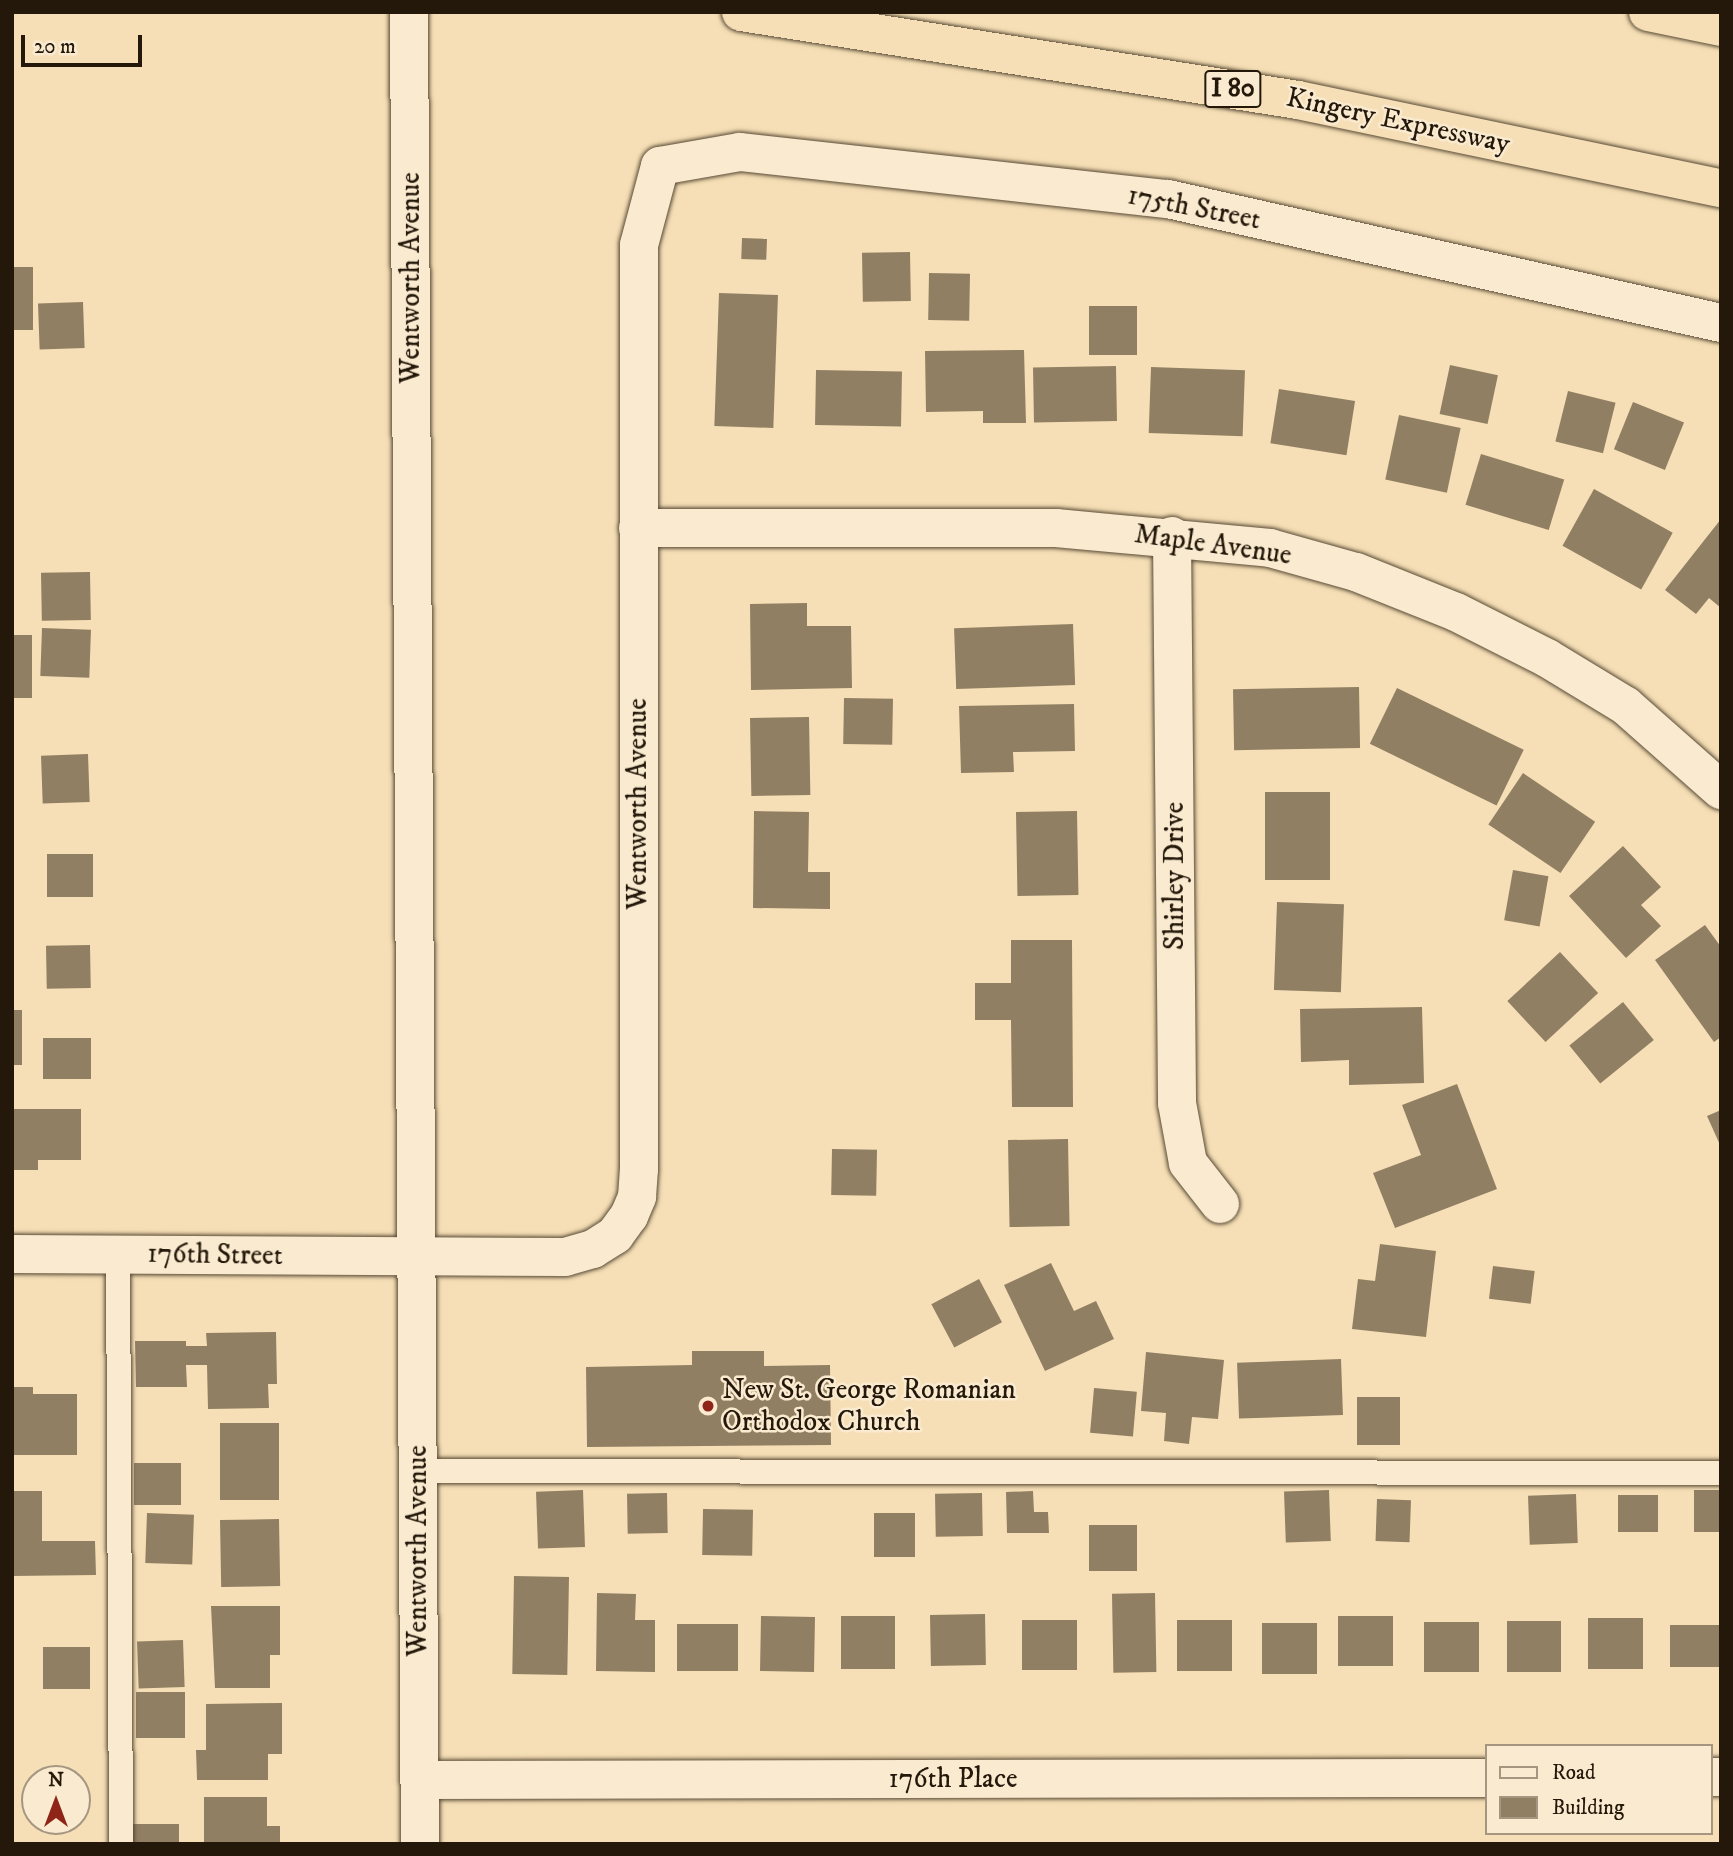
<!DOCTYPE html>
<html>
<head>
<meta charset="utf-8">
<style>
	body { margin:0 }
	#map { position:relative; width:1733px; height:1856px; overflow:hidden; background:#f6dfb6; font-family:"IM FELL DW Pica",serif }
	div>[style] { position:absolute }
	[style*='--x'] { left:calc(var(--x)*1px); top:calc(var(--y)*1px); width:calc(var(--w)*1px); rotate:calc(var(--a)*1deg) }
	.building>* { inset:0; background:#917f63; transform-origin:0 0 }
	.roads { filter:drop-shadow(0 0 2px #584a35) drop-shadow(0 0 2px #584a35) }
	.lane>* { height:24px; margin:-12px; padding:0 12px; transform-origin:12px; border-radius:12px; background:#f9ead0 }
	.street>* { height:38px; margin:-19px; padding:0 19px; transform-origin:19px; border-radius:19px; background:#f9ead0 }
	.secondary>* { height:38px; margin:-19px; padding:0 19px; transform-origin:19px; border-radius:19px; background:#f9ead0 }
	.highway>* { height:38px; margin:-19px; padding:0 19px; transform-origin:19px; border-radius:19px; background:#f6dfb6 }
	.dots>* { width:19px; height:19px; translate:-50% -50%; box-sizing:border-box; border:4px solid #f9ead0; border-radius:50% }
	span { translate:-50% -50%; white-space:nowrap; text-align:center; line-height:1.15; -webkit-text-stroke:5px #f9ead0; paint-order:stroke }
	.shield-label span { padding:2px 5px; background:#f9ead0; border:2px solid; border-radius:5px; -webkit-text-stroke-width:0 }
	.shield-label { font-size:26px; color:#24180a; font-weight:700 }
	.street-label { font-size:28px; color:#24180a }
	.poi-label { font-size:28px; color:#24180a }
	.left { translate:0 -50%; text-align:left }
	.frame { position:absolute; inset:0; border:14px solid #24180a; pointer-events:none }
	.legend { position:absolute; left:1485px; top:1744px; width:228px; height:91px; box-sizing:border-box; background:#f9ead0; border:2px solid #a49681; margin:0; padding:9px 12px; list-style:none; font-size:21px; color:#24180a }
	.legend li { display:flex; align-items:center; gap:14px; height:35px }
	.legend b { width:35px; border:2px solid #a49681 }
	.north { position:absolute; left:21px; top:1765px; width:70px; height:70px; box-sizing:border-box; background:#f9ead0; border:2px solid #a49681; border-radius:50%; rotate:0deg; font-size:19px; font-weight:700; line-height:28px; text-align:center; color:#24180a }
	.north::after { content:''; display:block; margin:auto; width:24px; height:32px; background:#8f2418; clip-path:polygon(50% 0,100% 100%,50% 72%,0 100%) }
	.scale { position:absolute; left:21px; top:35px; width:121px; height:32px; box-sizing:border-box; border:4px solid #24180a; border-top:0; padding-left:9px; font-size:21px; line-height:24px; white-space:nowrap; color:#24180a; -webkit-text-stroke:5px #f9ead0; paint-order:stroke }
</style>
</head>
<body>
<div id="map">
	<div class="building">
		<div style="left:742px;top:238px;width:25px;height:21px;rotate:2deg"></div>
		<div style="left:910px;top:252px;width:49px;height:48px;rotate:89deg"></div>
		<div style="left:12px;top:267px;width:21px;height:63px"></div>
		<div style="left:929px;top:273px;width:41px;height:47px;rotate:1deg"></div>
		<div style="left:719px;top:293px;width:59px;height:133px;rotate:2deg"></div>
		<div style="left:83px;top:302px;width:46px;height:45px;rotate:88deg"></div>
		<div style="left:1089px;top:306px;width:48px;height:49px"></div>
		<div style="clip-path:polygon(1024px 350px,1026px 423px,983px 423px,983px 411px,926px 412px,925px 351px)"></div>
		<div style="left:1450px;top:365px;width:49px;height:50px;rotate:12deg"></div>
		<div style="left:1116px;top:366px;width:55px;height:83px;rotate:89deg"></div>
		<div style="left:1151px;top:367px;width:94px;height:66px;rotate:2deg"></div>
		<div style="left:816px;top:370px;width:86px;height:55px;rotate:1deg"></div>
		<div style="left:1279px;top:389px;width:77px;height:55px;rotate:9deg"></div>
		<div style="left:1568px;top:391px;width:49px;height:52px;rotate:14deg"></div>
		<div style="left:1633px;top:402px;width:55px;height:51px;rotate:22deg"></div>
		<div style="left:1399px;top:415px;width:63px;height:66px;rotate:12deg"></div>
		<div style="left:1481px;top:454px;width:87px;height:53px;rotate:17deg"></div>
		<div style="left:1594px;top:489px;width:90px;height:65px;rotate:29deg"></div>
		<div style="clip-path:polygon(1721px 519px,1721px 608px,1709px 598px,1696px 614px,1665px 590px)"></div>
		<div style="left:90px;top:572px;width:48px;height:49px;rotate:89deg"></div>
		<div style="clip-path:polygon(807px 603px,807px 626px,851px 626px,852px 688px,751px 690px,750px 604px)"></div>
		<div style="left:1073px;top:624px;width:61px;height:119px;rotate:88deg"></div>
		<div style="left:42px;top:628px;width:49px;height:48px;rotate:2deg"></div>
		<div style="left:12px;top:635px;width:20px;height:63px"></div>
		<div style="left:1359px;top:687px;width:61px;height:126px;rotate:89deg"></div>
		<div style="left:1397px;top:688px;width:141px;height:62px;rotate:26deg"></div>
		<div style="left:844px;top:698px;width:49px;height:46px;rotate:1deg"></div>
		<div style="clip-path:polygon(1074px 704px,1075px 751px,1013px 752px,1014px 772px,961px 773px,959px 706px)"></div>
		<div style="left:809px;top:717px;width:78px;height:59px;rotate:89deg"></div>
		<div style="left:88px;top:754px;width:48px;height:47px;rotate:88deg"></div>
		<div style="left:1523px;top:773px;width:87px;height:62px;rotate:34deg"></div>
		<div style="left:1265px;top:792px;width:65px;height:88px"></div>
		<div style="clip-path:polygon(754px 811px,809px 812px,808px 872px,830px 872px,830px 909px,753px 908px)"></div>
		<div style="left:1077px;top:811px;width:84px;height:61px;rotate:89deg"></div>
		<div style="clip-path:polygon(1623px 846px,1661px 887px,1641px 905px,1661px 926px,1626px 958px,1569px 896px)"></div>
		<div style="left:47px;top:854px;width:46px;height:43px"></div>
		<div style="left:1513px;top:870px;width:36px;height:51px;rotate:10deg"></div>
		<div style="left:1277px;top:902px;width:67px;height:88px;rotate:2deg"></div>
		<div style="clip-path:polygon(1705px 925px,1721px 947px,1721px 1037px,1714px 1042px,1655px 960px)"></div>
		<div style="clip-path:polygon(1011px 940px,1072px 940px,1073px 1107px,1012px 1107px,1011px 1020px,975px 1020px,975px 983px,1011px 983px)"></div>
		<div style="left:90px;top:945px;width:43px;height:44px;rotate:89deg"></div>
		<div style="left:1560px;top:952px;width:56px;height:72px;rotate:47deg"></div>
		<div style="left:1623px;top:1002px;width:49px;height:69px;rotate:51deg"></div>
		<div style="clip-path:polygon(1422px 1007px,1424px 1083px,1349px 1085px,1349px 1060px,1301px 1062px,1300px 1009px)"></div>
		<div style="left:12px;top:1010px;width:10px;height:55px"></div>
		<div style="left:43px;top:1038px;width:48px;height:41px"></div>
		<div style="clip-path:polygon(1457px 1084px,1497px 1189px,1395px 1228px,1373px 1173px,1421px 1155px,1402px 1105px)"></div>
		<div style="clip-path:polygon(12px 1109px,81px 1109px,81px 1160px,38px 1160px,38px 1170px,12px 1170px)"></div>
		<div style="clip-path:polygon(1721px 1110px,1721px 1147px,1707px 1116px)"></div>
		<div style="left:1068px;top:1139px;width:87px;height:60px;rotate:89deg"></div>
		<div style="left:832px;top:1149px;width:45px;height:46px;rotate:1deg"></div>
		<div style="clip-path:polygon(1380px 1244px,1436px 1251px,1426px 1337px,1352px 1329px,1358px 1279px,1375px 1281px)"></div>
		<div style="clip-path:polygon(1051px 1263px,1074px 1311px,1096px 1301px,1114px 1339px,1045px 1371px,1004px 1285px)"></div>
		<div style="left:1493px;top:1266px;width:42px;height:33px;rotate:7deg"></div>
		<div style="left:979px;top:1279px;width:49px;height:54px;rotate:62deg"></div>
		<div style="clip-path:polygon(276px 1332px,277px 1384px,268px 1384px,269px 1408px,208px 1409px,207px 1365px,186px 1365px,187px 1387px,136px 1387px,135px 1341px,186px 1341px,186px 1346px,207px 1346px,206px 1333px)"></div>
		<div style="clip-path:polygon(692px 1351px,764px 1351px,764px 1366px,830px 1365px,831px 1445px,587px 1447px,586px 1367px,692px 1365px)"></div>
		<div style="clip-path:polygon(1146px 1352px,1224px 1360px,1218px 1419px,1192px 1417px,1189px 1444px,1164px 1441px,1166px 1413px,1141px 1411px)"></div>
		<div style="left:1341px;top:1359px;width:56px;height:104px;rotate:88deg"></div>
		<div style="clip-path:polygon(12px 1387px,33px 1387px,33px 1394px,77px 1394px,77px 1455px,12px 1455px)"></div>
		<div style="left:1094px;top:1388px;width:43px;height:45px;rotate:5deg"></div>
		<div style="left:1357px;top:1397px;width:43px;height:48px"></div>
		<div style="left:220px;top:1423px;width:59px;height:77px"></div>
		<div style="left:134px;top:1463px;width:47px;height:42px"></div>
		<div style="left:583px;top:1490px;width:57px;height:47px;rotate:88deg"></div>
		<div style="left:1329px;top:1490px;width:51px;height:45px;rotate:88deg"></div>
		<div style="left:1721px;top:1490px;width:42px;height:27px;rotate:90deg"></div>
		<div style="clip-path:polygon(12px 1491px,42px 1491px,42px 1541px,95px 1541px,96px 1575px,12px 1576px)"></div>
		<div style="clip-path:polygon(1033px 1491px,1034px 1512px,1048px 1512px,1049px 1533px,1007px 1533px,1006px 1492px)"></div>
		<div style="left:667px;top:1493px;width:40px;height:40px;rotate:89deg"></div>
		<div style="left:982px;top:1493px;width:43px;height:47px;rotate:89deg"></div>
		<div style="left:1576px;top:1494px;width:49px;height:48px;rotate:88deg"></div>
		<div style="left:1658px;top:1495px;width:37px;height:40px;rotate:90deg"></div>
		<div style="left:1377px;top:1499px;width:34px;height:42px;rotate:2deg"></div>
		<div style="left:703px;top:1509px;width:50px;height:46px;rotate:1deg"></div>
		<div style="left:147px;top:1513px;width:47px;height:50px;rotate:2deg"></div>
		<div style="left:874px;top:1513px;width:41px;height:44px"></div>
		<div style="left:279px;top:1519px;width:67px;height:59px;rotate:89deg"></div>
		<div style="left:1089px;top:1525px;width:48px;height:46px"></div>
		<div style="left:514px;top:1576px;width:55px;height:98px;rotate:1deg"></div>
		<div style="clip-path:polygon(597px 1593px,636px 1594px,635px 1620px,655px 1620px,655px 1672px,596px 1671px)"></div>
		<div style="left:1155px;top:1593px;width:79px;height:43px;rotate:89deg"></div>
		<div style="clip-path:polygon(211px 1606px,280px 1606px,280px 1655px,270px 1655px,270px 1688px,215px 1688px)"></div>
		<div style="left:985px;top:1614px;width:51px;height:55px;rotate:89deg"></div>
		<div style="left:761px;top:1616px;width:54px;height:55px;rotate:1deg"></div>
		<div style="left:895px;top:1616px;width:53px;height:54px;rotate:90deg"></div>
		<div style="left:1338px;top:1616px;width:55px;height:50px"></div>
		<div style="left:1643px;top:1618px;width:51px;height:55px;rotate:90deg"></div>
		<div style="left:1022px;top:1620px;width:55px;height:50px"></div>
		<div style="left:1232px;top:1620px;width:51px;height:55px;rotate:90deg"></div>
		<div style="left:1507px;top:1621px;width:54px;height:51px"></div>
		<div style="left:1424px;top:1622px;width:55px;height:50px"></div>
		<div style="left:1317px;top:1623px;width:51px;height:55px;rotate:90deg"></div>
		<div style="left:677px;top:1624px;width:61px;height:47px"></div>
		<div style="left:1721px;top:1625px;width:42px;height:51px;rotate:90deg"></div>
		<div style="left:183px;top:1640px;width:47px;height:46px;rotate:88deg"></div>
		<div style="left:90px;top:1647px;width:42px;height:47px;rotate:90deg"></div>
		<div style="left:185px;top:1692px;width:46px;height:49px;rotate:90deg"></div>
		<div style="clip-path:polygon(282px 1703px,282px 1754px,268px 1754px,268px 1780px,197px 1780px,196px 1750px,206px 1750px,206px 1704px)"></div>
		<div style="clip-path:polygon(204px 1797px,267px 1797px,267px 1826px,280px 1826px,280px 1844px,204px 1844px)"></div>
		<div style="left:179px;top:1824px;width:20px;height:46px;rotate:90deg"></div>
	</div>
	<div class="roads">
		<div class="lane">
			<div style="--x:118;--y:1254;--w:590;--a:89.71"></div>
			<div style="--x:418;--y:1471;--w:1303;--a:0.09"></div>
		</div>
		<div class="street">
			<div style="--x:638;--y:528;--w:418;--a:0"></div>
			<div style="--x:1056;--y:528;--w:215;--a:5.3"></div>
			<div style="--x:1270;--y:548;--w:89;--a:15.6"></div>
			<div style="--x:1356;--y:572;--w:108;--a:21.8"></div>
			<div style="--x:1456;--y:612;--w:102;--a:26.8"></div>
			<div style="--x:1547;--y:658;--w:92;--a:31.3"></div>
			<div style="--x:1626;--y:706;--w:127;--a:41.5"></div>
			<div style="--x:1172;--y:536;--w:567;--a:89.49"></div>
			<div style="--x:1177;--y:1103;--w:61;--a:79.6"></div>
			<div style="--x:1188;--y:1163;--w:52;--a:52"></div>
			<div style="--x:12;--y:1254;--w:553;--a:0.31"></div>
			<div style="--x:565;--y:1257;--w:29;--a:-16"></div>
			<div style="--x:593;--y:1249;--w:26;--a:-32"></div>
			<div style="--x:615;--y:1235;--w:24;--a:-54"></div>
			<div style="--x:629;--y:1216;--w:21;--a:-67"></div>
			<div style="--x:637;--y:1197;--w:28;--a:-86"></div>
			<div style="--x:639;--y:1169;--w:924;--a:-90"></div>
			<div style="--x:639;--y:245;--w:82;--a:-75.1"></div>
			<div style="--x:660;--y:166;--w:81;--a:-9.9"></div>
			<div style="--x:740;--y:152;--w:431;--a:6.3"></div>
			<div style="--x:1168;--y:199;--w:567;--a:12.64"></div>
			<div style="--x:1710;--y:1777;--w:11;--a:0"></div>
			<div style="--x:420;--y:1780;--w:1066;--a:-0.11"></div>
		</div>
		<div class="secondary">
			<div style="--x:409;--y:12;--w:1832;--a:89.66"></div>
		</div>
		<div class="highway">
			<div style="--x:741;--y:12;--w:564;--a:8.98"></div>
			<div style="--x:1298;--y:100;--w:432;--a:11.8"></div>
			<div style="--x:1648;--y:12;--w:75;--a:11.6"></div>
		</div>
	</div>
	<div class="dots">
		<div style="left:708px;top:1406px;background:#8f2418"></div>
	</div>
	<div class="shield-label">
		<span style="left:1233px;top:89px">I 80</span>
	</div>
	<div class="street-label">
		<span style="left:1398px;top:121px;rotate:12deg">Kingery Expressway</span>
		<span style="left:1194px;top:208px;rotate:11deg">175th Street</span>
		<span style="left:411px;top:278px;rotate:-90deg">Wentworth Avenue</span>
		<span style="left:1213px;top:545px;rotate:8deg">Maple Avenue</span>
		<span style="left:638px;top:804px;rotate:-90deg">Wentworth Avenue</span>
		<span style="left:1175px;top:876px;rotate:-90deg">Shirley Drive</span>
		<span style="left:215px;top:1255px;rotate:1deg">176th Street</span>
		<span style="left:418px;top:1551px;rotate:-90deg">Wentworth Avenue</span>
		<span style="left:953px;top:1779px">176th Place</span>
	</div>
	<div class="poi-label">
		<span class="left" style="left:722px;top:1406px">New St. George Romanian<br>Orthodox Church</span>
	</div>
	<div class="frame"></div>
	<ul class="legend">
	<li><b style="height:9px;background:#f9ead0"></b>Road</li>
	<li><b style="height:19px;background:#917f63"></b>Building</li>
	</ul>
	<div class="north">N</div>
	<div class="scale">20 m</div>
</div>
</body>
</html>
